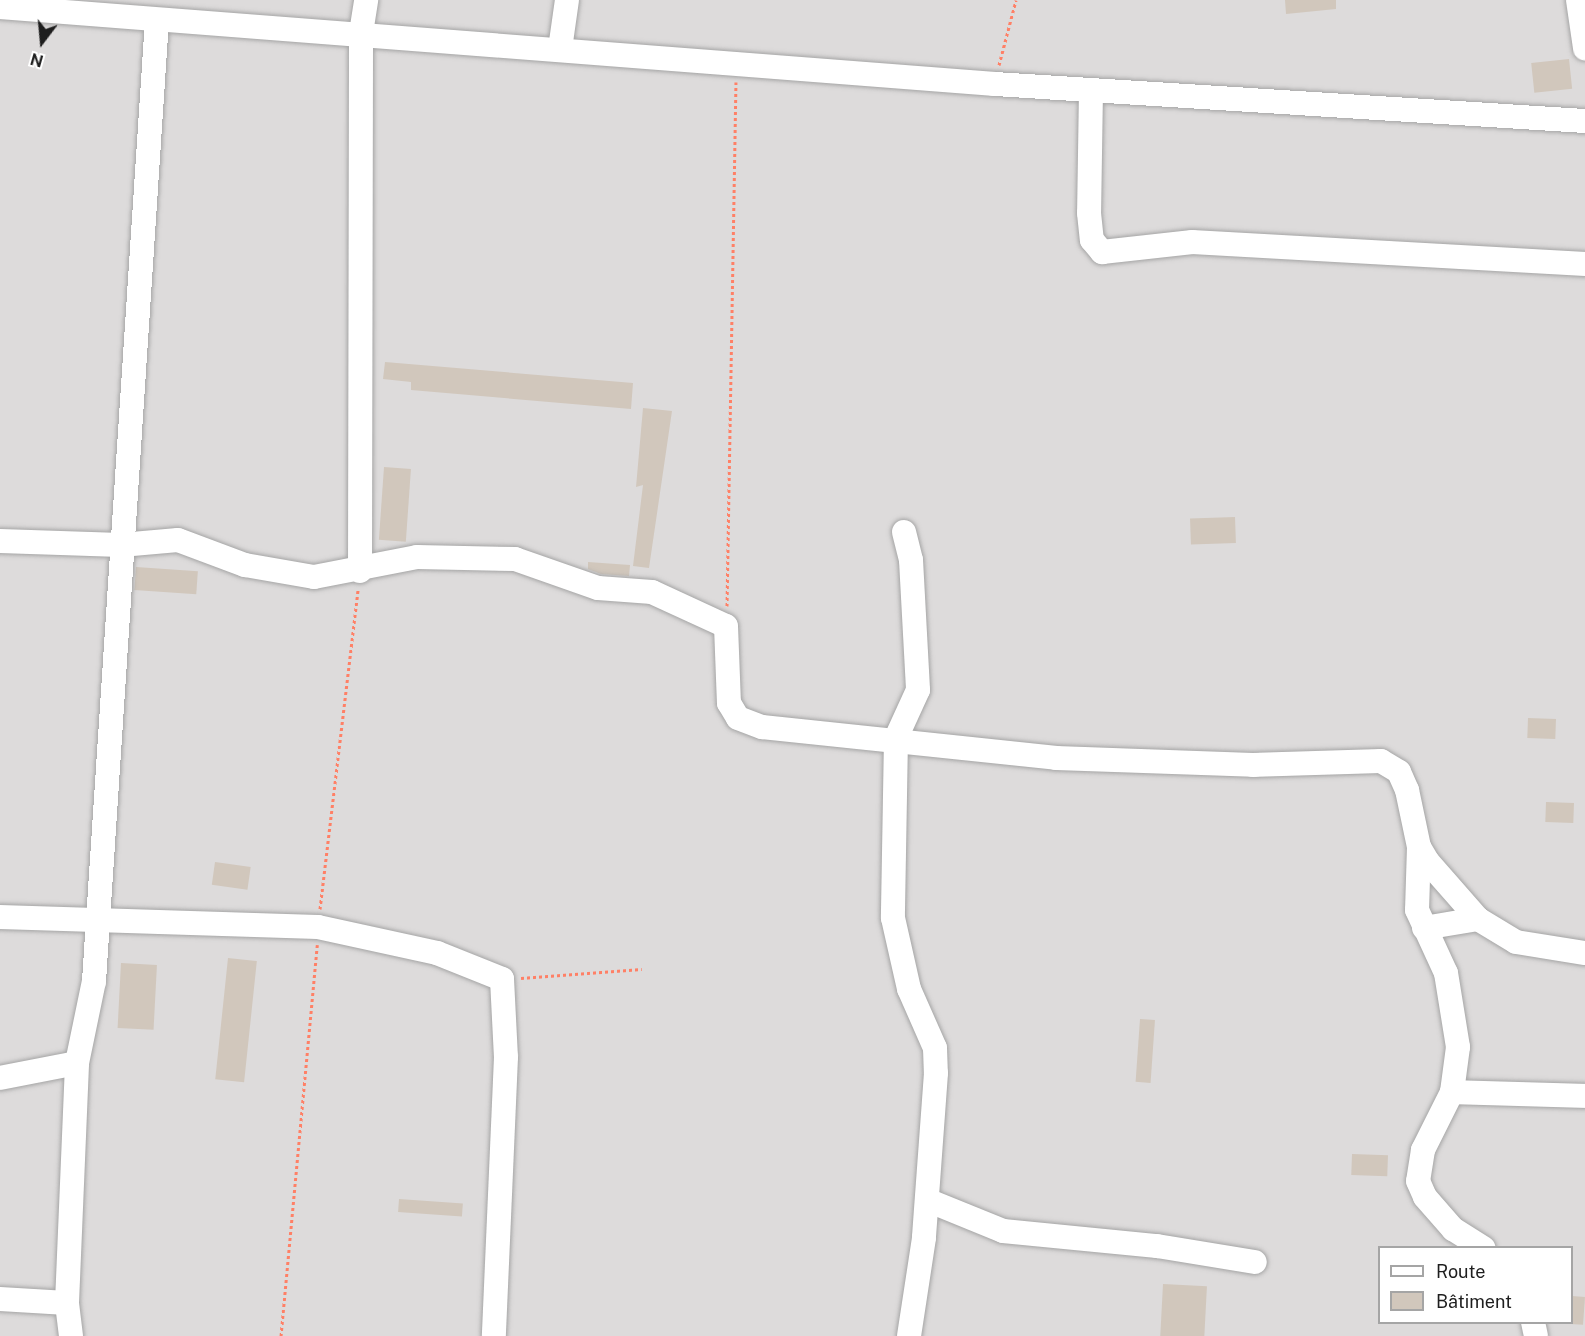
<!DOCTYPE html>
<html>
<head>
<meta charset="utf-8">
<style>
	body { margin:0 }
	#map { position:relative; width:1585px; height:1336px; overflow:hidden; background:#f0ede4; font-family:"Public Sans",sans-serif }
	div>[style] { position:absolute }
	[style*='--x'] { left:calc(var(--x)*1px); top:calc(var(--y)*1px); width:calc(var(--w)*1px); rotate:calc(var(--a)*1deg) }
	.residential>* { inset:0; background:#dddbdb }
	.building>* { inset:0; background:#d1c7bc; transform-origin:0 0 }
	.path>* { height:3px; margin-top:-1.5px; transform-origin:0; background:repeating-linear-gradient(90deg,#ff8066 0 3px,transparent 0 6px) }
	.roads { filter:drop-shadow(0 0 2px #a5a5a5) drop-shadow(0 0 2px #a5a5a5) }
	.minor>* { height:24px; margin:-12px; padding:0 12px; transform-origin:12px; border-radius:12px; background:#fff }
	span { translate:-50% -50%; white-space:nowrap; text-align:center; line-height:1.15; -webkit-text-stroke:4.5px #fff; paint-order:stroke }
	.legend { position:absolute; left:1378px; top:1246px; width:195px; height:78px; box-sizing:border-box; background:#fff; border:2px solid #a5a5a5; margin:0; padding:8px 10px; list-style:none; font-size:18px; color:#1e1e1e }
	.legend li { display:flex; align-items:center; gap:12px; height:30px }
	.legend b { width:30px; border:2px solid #a5a5a5 }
	.north { position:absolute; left:12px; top:12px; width:60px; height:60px; -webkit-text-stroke:4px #fff; paint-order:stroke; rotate:196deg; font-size:16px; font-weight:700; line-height:24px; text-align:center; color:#1e1e1e }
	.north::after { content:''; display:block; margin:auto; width:21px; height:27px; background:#1e1e1e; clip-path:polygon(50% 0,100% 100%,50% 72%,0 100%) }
</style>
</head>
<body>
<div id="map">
	<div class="residential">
		<div style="clip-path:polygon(evenodd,0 0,1585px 0,1585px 1336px,0 1336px,0 0,1380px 1248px,1572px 1248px,1572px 1322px,1380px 1322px,1380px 1248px)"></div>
	</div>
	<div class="building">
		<div style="clip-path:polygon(1285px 0,1336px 0,1336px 9px,1286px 14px)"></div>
		<div style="left:1569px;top:59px;width:30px;height:38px;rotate:84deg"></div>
		<div style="clip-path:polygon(385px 362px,633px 383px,631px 409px,411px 390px,411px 382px,383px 379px)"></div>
		<div style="clip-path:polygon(643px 408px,672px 411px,649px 568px,633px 566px,643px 485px,636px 487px)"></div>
		<div style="left:384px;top:467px;width:27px;height:73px;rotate:4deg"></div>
		<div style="left:1235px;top:517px;width:26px;height:45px;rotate:88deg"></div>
		<div style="clip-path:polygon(588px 562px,630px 565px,629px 576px,601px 574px,588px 569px)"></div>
		<div style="left:136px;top:567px;width:62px;height:23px;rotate:4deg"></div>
		<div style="left:1528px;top:718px;width:28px;height:20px;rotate:2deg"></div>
		<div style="left:1546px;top:802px;width:28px;height:20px;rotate:2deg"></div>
		<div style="left:215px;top:862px;width:36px;height:23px;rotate:8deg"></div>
		<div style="left:228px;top:958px;width:29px;height:122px;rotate:6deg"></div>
		<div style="left:121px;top:963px;width:36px;height:65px;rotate:3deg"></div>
		<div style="left:1140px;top:1019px;width:15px;height:63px;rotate:4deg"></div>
		<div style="left:1352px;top:1154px;width:36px;height:21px;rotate:2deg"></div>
		<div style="left:399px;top:1199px;width:64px;height:13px;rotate:4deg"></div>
		<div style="left:1163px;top:1284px;width:44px;height:52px;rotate:3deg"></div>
		<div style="left:1572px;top:1296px;width:13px;height:28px;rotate:4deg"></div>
	</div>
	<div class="path">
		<div style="--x:999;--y:65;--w:67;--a:-75.3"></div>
		<div style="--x:727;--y:606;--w:524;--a:-89.02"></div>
		<div style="--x:320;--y:909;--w:321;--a:-83.2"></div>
		<div style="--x:521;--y:978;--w:121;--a:-4.3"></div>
		<div style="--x:281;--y:1336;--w:393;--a:-84.7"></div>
	</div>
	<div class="roads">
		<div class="minor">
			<div style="--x:1578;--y:0;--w:49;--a:81.7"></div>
			<div style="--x:0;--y:7;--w:998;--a:4.43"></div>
			<div style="--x:995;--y:84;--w:591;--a:3.59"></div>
			<div style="--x:560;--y:49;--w:49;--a:-81.9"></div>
			<div style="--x:1091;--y:90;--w:123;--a:90.9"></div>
			<div style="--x:1089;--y:213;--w:27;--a:84"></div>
			<div style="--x:1092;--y:240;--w:16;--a:50"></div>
			<div style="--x:1102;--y:252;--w:91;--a:-6.3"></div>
			<div style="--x:1192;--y:242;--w:394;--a:3.2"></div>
			<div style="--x:904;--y:532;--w:29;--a:76"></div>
			<div style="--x:911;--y:560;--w:130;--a:86.9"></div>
			<div style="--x:918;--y:690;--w:53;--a:114.6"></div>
			<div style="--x:896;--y:738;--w:180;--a:91"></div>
			<div style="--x:893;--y:918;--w:73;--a:77.3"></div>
			<div style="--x:909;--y:989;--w:64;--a:66.2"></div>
			<div style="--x:935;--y:1048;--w:25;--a:88"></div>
			<div style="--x:936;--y:1073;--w:165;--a:94.2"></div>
			<div style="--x:924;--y:1238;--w:99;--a:98.7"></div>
			<div style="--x:0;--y:541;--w:121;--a:1.9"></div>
			<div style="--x:121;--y:545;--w:57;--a:-5"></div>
			<div style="--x:178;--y:540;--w:72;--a:20.5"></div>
			<div style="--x:245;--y:565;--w:70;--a:9.9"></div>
			<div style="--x:314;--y:577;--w:105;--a:-11"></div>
			<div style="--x:417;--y:557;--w:98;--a:1.2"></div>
			<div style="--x:515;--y:559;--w:88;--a:19.3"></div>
			<div style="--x:598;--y:588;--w:54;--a:4.2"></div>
			<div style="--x:652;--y:592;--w:81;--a:24.7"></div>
			<div style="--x:726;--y:626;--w:77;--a:87.8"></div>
			<div style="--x:729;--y:703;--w:17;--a:59"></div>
			<div style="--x:738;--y:718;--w:26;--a:21"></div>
			<div style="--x:762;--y:727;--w:296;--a:6"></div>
			<div style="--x:1056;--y:758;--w:197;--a:2"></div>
			<div style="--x:1253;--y:765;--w:128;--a:-1.8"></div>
			<div style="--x:1381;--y:761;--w:21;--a:31"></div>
			<div style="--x:1399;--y:772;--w:20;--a:66"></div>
			<div style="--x:1407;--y:790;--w:58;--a:78.1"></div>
			<div style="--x:1419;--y:847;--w:17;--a:59"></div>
			<div style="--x:1428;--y:862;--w:76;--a:48.7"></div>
			<div style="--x:1478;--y:919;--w:44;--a:31.2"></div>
			<div style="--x:1516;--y:942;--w:70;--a:9.1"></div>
			<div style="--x:360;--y:571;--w:538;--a:-89.89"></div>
			<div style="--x:361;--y:33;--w:33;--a:-81"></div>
			<div style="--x:1419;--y:847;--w:63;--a:91.8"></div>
			<div style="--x:1417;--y:910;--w:69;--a:65.3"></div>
			<div style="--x:1446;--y:973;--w:75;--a:80.8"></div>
			<div style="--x:1458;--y:1047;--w:45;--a:97.6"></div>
			<div style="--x:1452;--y:1092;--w:65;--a:116.6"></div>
			<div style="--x:1423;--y:1150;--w:31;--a:99"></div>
			<div style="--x:1418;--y:1181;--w:17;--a:66"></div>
			<div style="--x:1425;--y:1197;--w:43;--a:48.8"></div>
			<div style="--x:1453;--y:1229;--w:36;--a:32"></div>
			<div style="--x:0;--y:917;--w:318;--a:1.8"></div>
			<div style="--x:318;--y:927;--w:122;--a:12.3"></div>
			<div style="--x:437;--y:953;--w:70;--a:21.8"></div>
			<div style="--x:502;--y:979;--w:78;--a:87.1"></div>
			<div style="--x:506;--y:1057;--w:279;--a:92.5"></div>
			<div style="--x:1424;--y:928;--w:55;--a:-9.5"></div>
			<div style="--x:0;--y:1078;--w:78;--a:-11"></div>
			<div style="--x:1452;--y:1092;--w:133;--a:1.7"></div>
			<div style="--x:927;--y:1200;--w:82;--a:22.2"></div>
			<div style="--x:1003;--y:1231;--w:155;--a:5.6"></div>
			<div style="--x:1157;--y:1246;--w:99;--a:9.3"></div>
			<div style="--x:0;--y:1299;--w:67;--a:3.4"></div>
			<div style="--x:1533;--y:1322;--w:14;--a:78"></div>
			<div style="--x:71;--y:1336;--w:33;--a:-97"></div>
			<div style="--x:67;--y:1303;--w:240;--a:-87.6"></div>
			<div style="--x:77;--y:1063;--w:84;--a:-78.3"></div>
			<div style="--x:94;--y:981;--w:963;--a:-86.25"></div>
		</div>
	</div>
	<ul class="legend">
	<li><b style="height:8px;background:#fff"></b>Route</li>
	<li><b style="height:16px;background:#d1c7bc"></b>Bâtiment</li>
	</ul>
	<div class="north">N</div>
</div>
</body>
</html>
